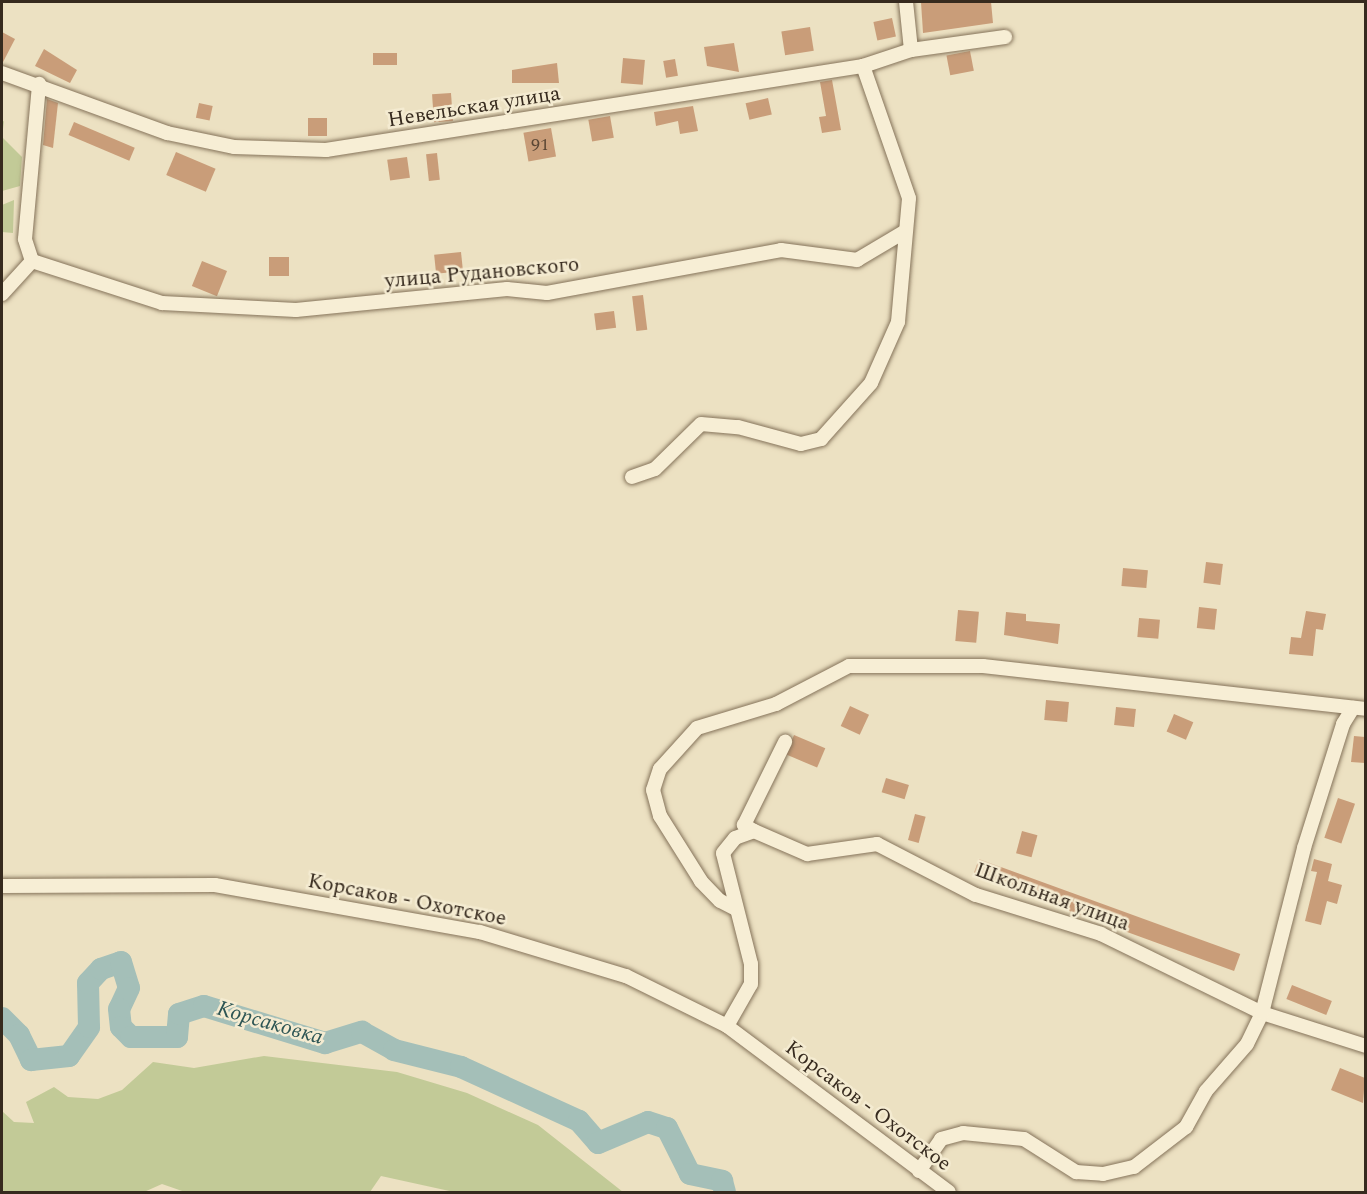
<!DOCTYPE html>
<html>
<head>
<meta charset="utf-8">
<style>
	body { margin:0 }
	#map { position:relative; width:1367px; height:1194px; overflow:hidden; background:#ece1c2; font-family:Spectral,serif }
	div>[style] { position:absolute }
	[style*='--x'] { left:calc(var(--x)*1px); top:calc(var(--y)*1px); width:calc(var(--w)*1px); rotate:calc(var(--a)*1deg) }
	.green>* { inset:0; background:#c2ca97 }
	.river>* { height:22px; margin:-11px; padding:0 11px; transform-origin:11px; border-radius:11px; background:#a4bfb8 }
	.building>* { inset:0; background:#c99d79; transform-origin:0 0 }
	.roads { filter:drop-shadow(0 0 2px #85735a) drop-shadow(0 0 2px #85735a) }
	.minor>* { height:14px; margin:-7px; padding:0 7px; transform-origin:7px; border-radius:7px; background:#f7eed5 }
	span { translate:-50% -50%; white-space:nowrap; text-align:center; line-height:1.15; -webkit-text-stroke:5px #f4ebd1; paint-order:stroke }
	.number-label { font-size:18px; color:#5b4735 }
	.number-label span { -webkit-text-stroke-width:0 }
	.street-label { font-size:21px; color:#362a1e }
	.water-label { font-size:22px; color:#2d5554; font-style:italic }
	.frame { position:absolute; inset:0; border:3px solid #362a1e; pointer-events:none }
</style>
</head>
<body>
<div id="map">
	<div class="green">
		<div style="clip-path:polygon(4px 121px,2px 137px,22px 157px,20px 186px,2px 191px,2px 122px)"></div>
		<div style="clip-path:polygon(14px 200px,13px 233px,2px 232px,2px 205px)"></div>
		<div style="clip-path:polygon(264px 1056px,397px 1072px,467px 1093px,538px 1125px,623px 1192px,454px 1192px,381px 1176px,370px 1192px,185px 1192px,162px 1184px,144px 1192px,2px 1192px,2px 1111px,14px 1122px,34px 1123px,26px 1102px,54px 1087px,68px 1097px,98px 1099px,122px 1090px,153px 1062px,194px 1068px)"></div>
	</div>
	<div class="river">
		<div style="--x:2;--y:1018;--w:24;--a:45"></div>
		<div style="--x:19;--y:1035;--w:28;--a:64"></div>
		<div style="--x:31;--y:1060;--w:38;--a:-6"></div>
		<div style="--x:69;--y:1056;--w:35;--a:-55"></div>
		<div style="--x:89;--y:1027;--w:44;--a:-91.3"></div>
		<div style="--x:88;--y:983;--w:19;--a:-47"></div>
		<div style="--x:101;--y:969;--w:21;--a:-19"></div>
		<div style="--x:121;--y:962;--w:27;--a:73"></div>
		<div style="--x:129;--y:988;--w:23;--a:115"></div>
		<div style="--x:119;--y:1009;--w:18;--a:84"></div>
		<div style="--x:121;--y:1027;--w:14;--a:45"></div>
		<div style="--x:131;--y:1037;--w:46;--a:0"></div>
		<div style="--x:177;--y:1037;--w:23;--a:-85"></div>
		<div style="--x:179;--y:1014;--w:26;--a:-18"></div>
		<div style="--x:204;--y:1006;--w:127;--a:17"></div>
		<div style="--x:325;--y:1043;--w:39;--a:-17"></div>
		<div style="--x:362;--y:1032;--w:37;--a:29"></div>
		<div style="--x:394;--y:1050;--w:69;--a:14.2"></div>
		<div style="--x:461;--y:1067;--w:130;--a:24.6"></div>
		<div style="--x:579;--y:1121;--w:29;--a:49"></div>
		<div style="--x:598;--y:1143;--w:54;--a:-22.8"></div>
		<div style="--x:648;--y:1122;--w:20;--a:18"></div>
		<div style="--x:667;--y:1128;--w:51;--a:63.4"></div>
		<div style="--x:690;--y:1174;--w:33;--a:12"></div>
		<div style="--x:722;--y:1181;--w:11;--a:75"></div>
	</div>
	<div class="building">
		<div style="clip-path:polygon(921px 2px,991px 2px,993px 23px,923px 33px)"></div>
		<div style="left:892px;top:18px;width:19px;height:19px;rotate:78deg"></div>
		<div style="left:810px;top:27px;width:24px;height:29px;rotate:81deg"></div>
		<div style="clip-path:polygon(2px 32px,15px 39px,2px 64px)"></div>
		<div style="clip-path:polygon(734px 43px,739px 72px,707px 66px,704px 47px)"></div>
		<div style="clip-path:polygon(44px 49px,77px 70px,70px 83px,35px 66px)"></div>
		<div style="left:970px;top:51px;width:20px;height:24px;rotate:79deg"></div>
		<div style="left:373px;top:53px;width:24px;height:12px"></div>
		<div style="left:623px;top:58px;width:22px;height:25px;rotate:5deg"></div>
		<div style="left:675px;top:59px;width:17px;height:12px;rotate:80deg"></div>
		<div style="clip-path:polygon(557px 63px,559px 83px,512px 83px,512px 70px)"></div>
		<div style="clip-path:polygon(832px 80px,841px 130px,822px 133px,819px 117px,826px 116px,820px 82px)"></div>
		<div style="left:451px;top:93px;width:28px;height:19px;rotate:86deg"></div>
		<div style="left:768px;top:98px;width:17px;height:23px;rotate:77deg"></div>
		<div style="clip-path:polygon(47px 99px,58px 103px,53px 148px,43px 145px)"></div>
		<div style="left:199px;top:103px;width:14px;height:15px;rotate:12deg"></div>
		<div style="clip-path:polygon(693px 106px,698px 131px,680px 134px,678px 121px,656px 126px,654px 112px)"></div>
		<div style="left:610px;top:116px;width:22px;height:22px;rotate:80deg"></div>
		<div style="left:308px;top:118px;width:19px;height:18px"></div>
		<div style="left:74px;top:122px;width:66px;height:14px;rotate:23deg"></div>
		<div style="left:551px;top:128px;width:29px;height:28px;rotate:80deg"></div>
		<div style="left:176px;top:152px;width:43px;height:25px;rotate:23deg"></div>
		<div style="left:437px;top:153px;width:27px;height:11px;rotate:84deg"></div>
		<div style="left:407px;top:157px;width:21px;height:20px;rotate:82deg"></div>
		<div style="left:461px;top:252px;width:19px;height:27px;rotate:84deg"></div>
		<div style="left:269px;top:257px;width:20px;height:19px"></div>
		<div style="left:202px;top:261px;width:27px;height:27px;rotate:22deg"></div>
		<div style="left:643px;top:295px;width:35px;height:11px;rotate:83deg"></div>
		<div style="left:614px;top:311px;width:17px;height:20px;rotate:83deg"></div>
		<div style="left:1206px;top:562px;width:17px;height:21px;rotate:7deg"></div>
		<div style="left:1123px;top:568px;width:25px;height:18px;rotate:5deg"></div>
		<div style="left:1199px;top:607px;width:18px;height:21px;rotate:6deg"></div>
		<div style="left:958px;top:610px;width:21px;height:31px;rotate:5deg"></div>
		<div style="clip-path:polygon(1306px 611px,1326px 614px,1323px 630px,1316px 629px,1313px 656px,1289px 654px,1291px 637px,1301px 638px)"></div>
		<div style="clip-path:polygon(1006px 612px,1026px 614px,1026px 621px,1060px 624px,1058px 644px,1004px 635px)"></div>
		<div style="left:1139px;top:618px;width:21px;height:19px;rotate:5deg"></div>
		<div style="left:1046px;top:700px;width:23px;height:20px;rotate:5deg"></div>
		<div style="left:850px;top:706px;width:21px;height:22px;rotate:25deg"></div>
		<div style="left:1116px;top:707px;width:20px;height:18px;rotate:6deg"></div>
		<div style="left:1174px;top:714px;width:21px;height:19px;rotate:23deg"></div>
		<div style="left:794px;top:735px;width:34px;height:21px;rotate:23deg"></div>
		<div style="clip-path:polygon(1354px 736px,1365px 737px,1365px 763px,1351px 762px)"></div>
		<div style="left:886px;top:778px;width:24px;height:15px;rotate:17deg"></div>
		<div style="left:1338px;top:798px;width:18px;height:42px;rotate:19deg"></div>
		<div style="left:915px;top:814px;width:11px;height:27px;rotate:15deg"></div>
		<div style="left:1022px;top:831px;width:16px;height:23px;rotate:15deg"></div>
		<div style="left:979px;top:859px;width:278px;height:18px;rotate:20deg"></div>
		<div style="clip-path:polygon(1314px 859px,1332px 864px,1328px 881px,1342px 885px,1337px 904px,1327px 901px,1321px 925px,1305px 921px,1317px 872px,1311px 871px)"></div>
		<div style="left:1292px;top:985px;width:43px;height:15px;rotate:22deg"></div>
		<div style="clip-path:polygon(1340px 1068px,1365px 1078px,1363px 1103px,1331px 1090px)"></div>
	</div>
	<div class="roads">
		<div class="minor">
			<div style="--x:911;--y:50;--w:95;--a:-7.9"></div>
			<div style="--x:2;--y:73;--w:176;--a:20"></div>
			<div style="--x:167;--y:133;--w:68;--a:11.8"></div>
			<div style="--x:234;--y:147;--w:92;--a:1.9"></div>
			<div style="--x:326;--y:150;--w:544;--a:-8.89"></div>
			<div style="--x:863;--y:66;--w:51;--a:-18.4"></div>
			<div style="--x:911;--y:50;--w:48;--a:-95.9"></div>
			<div style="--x:32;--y:261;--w:137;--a:17.9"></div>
			<div style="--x:162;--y:303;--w:134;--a:3"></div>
			<div style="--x:296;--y:310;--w:212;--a:-5.7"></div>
			<div style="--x:507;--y:289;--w:40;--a:5.7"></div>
			<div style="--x:547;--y:293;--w:238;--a:-10.4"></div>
			<div style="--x:781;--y:250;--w:77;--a:7.5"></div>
			<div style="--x:857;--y:260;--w:55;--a:-30.8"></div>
			<div style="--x:32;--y:261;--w:23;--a:-108"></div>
			<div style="--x:25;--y:239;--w:156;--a:-84.8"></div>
			<div style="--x:2;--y:294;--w:45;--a:-47.7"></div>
			<div style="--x:632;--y:477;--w:24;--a:-19"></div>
			<div style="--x:655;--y:469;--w:64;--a:-44.4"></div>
			<div style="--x:701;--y:424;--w:37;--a:5"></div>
			<div style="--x:738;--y:427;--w:65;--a:15.1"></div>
			<div style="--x:801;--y:444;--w:21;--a:-14"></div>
			<div style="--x:821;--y:439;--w:75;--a:-48.2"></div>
			<div style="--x:871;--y:383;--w:67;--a:-66.1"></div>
			<div style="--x:898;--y:322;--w:124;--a:-84.9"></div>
			<div style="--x:909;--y:198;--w:140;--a:-109.2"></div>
			<div style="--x:754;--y:831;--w:58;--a:23.5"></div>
			<div style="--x:807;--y:854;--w:71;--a:-8.1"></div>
			<div style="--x:877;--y:844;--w:111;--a:27.3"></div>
			<div style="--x:976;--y:895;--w:131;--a:17.3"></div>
			<div style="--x:1101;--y:934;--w:179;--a:26.1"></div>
			<div style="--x:1262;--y:1013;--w:109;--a:17.6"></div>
			<div style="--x:2;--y:886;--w:213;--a:-0.3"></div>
			<div style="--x:215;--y:885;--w:269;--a:10.1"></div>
			<div style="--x:480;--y:932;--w:152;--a:16.8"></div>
			<div style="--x:626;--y:976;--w:113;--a:26.3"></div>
			<div style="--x:727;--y:1026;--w:277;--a:36.8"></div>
			<div style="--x:736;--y:909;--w:18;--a:-153"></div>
			<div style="--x:720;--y:901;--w:28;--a:-134"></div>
			<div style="--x:701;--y:881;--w:77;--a:-122.2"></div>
			<div style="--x:660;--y:816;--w:27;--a:-105"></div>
			<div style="--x:653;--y:790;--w:22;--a:-72"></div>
			<div style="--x:660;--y:769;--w:55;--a:-47.9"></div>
			<div style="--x:697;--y:728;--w:83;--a:-16.9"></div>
			<div style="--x:776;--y:704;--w:82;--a:-27.5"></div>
			<div style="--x:849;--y:666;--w:134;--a:0"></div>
			<div style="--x:983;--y:666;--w:385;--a:6.4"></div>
			<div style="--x:727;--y:1026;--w:48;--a:-60.3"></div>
			<div style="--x:751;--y:984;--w:20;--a:-90"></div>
			<div style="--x:751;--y:964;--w:114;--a:-104.2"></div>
			<div style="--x:723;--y:853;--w:19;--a:-51"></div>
			<div style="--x:735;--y:838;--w:20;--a:-20"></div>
			<div style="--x:754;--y:831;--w:12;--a:-149"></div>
			<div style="--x:744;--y:825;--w:93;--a:-63.7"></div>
			<div style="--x:919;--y:1171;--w:39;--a:-55"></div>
			<div style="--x:941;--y:1139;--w:23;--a:-15"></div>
			<div style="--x:963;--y:1133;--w:61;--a:5.6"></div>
			<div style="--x:1024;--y:1139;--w:62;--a:32.4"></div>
			<div style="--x:1076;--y:1172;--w:27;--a:4"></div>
			<div style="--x:1103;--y:1174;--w:32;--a:-13"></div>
			<div style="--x:1134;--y:1167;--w:66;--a:-37.6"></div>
			<div style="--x:1186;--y:1127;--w:41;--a:-60.9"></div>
			<div style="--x:1206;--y:1091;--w:62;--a:-48.9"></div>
			<div style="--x:1247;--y:1044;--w:34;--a:-64"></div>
			<div style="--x:1262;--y:1013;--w:170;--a:-75.7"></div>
			<div style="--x:1304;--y:848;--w:130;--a:-72.5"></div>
			<div style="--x:1343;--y:724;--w:19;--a:-58"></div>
		</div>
	</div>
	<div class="number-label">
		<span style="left:540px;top:145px">91</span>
	</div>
	<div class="street-label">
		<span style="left:474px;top:107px;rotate:-9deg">Невельская улица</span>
		<span style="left:482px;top:273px;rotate:-5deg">улица Рудановского</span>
		<span style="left:1052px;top:897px;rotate:20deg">Школьная улица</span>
		<span style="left:407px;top:900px;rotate:11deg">Корсаков - Охотское</span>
		<span style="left:868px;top:1106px;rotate:37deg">Корсаков - Охотское</span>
	</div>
	<div class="water-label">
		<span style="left:270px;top:1023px;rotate:16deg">Корсаковка</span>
	</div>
	<div class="frame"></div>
</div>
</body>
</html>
